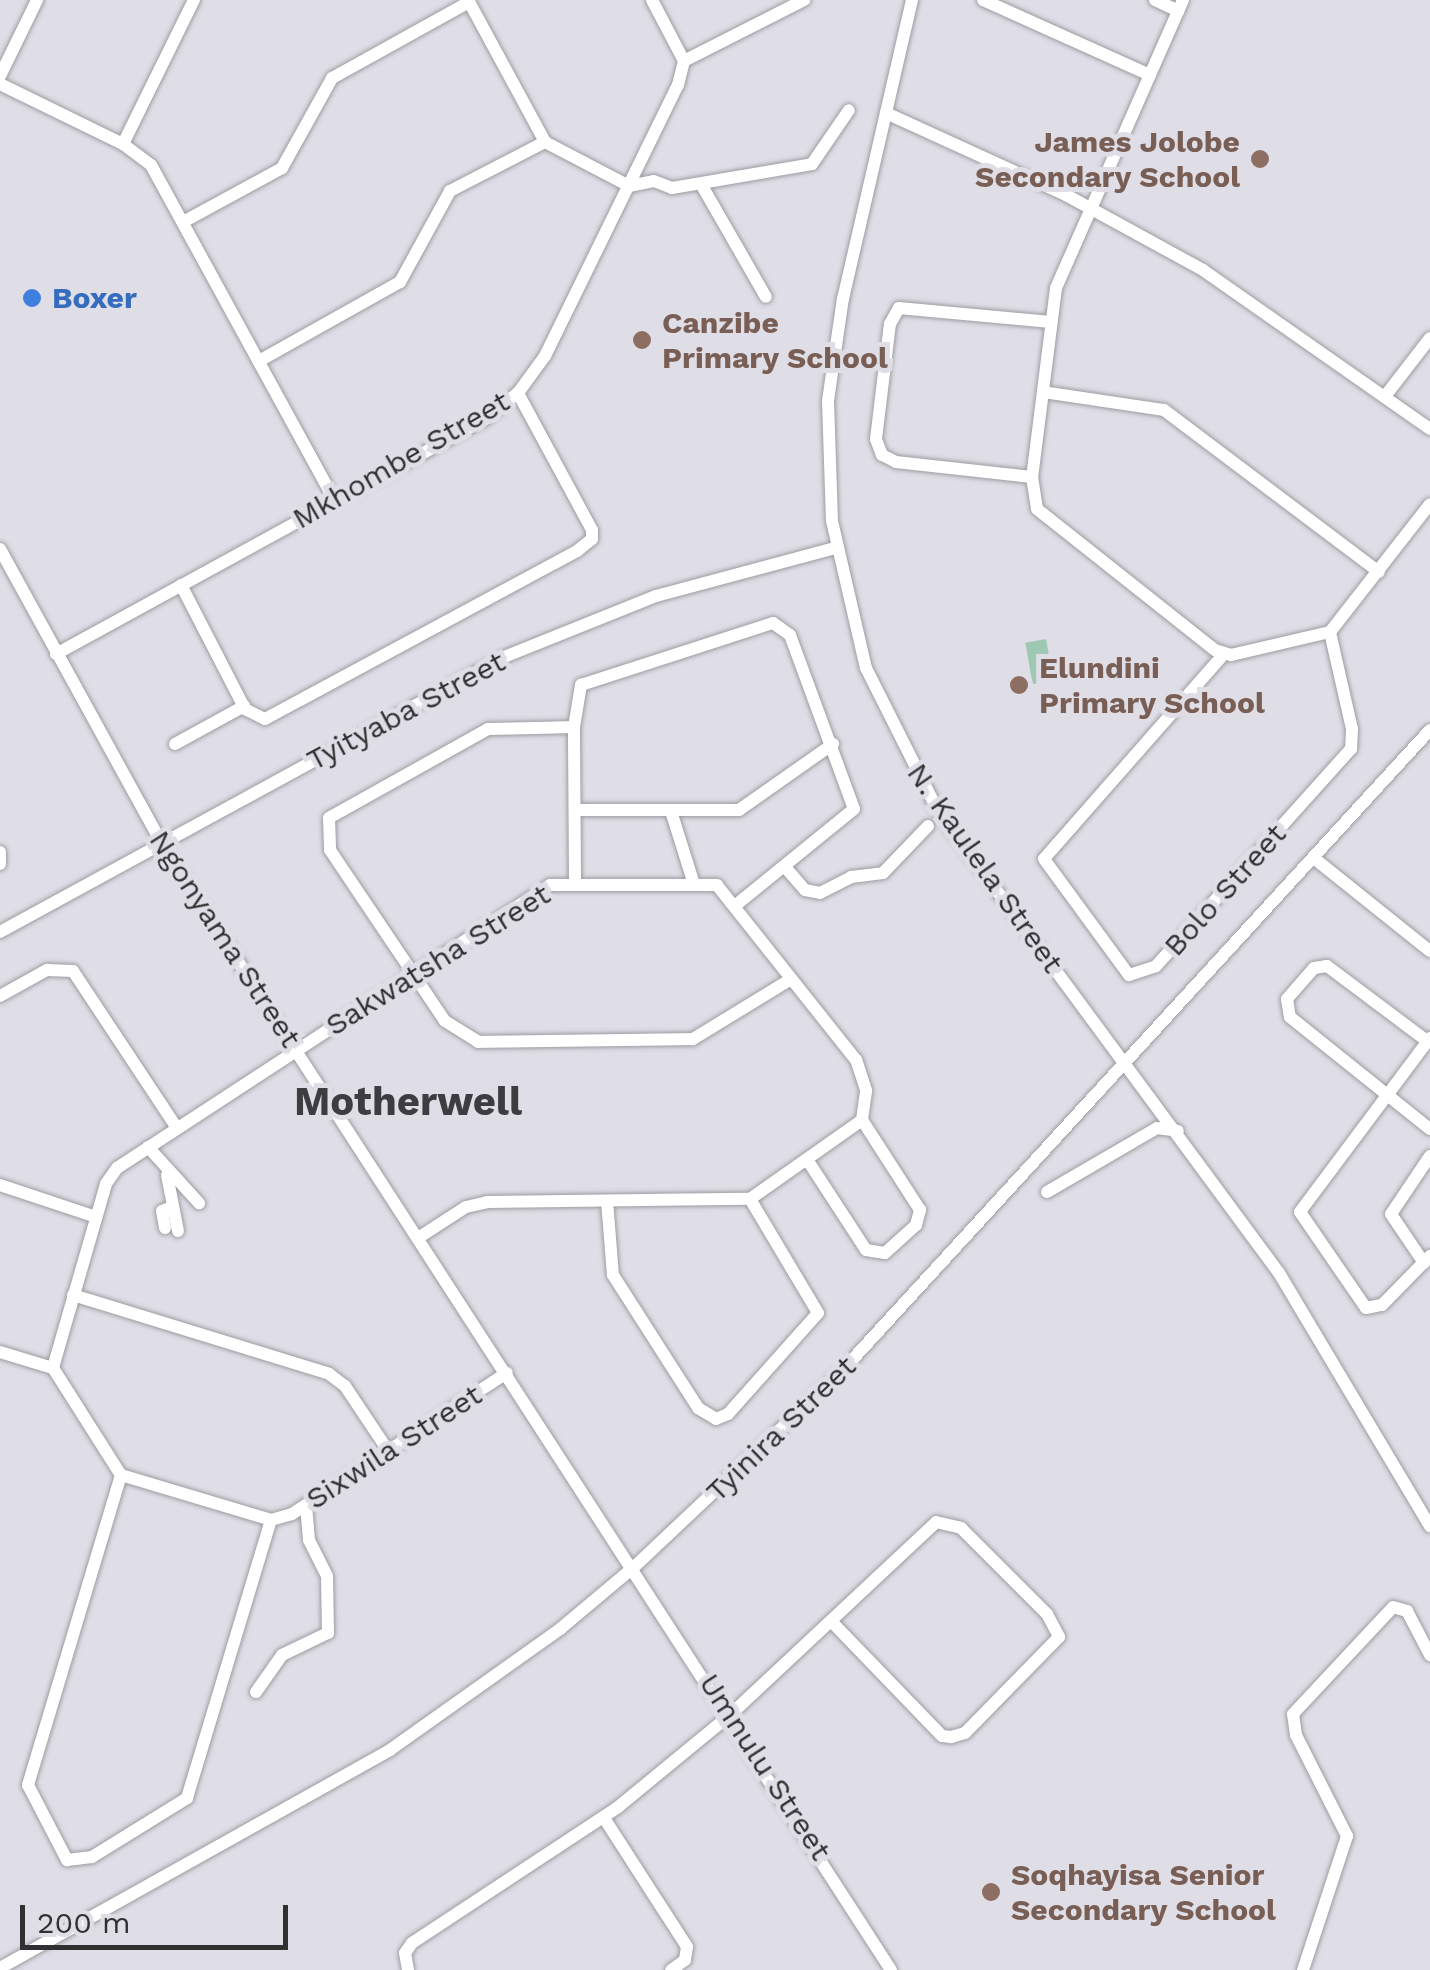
<!DOCTYPE html>
<html>
<head>
<meta charset="utf-8">
<style>
	body { margin:0 }
	#map { position:relative; width:1430px; height:1970px; overflow:hidden; background:#dfdde5; font-family:"Work Sans",sans-serif }
	div>[style] { position:absolute }
	[style*='--x'] { left:calc(var(--x)*1px); top:calc(var(--y)*1px); width:calc(var(--w)*1px); rotate:calc(var(--a)*1deg) }
	.green>* { inset:0; background:#9fc8b4; transform-origin:0 0 }
	.roads { filter:drop-shadow(0 0 2px #9e9ca3) drop-shadow(0 0 2px #9e9ca3) }
	.minor>* { height:12px; margin:-6px; padding:0 6px; transform-origin:6px; border-radius:6px; background:#fff }
	.dots>* { width:28px; height:28px; translate:-50% -50%; box-sizing:border-box; border:5px solid #dfdde5; border-radius:50% }
	span { translate:-50% -50%; white-space:nowrap; text-align:center; line-height:1.15; -webkit-text-stroke:10px #dfdde5; paint-order:stroke }
	.education-label { font-size:30px; color:#785e54; font-weight:700 }
	.right { translate:-100% -50%; text-align:right }
	.left { translate:0 -50%; text-align:left }
	.shop-label { font-size:30px; color:#366cbe; font-weight:700 }
	.street-label { font-size:30px; color:#303032 }
	.district-label { font-size:40px; color:#3d3c41; font-weight:700 }
	.scale { position:absolute; left:20px; top:1905px; width:268px; height:45px; box-sizing:border-box; border:5px solid #303032; border-top:0; padding-left:12px; font-size:30px; line-height:35px; white-space:nowrap; color:#303032; -webkit-text-stroke:8px #dfdde5; paint-order:stroke }
</style>
</head>
<body>
<div id="map">
	<div class="green">
		<div style="left:1046px;top:639px;width:42px;height:21px;rotate:80deg"></div>
	</div>
	<div class="roads">
		<div class="minor">
			<div style="--x:468;--y:0;--w:162;--a:61.5"></div>
			<div style="--x:545;--y:142;--w:95;--a:27.6"></div>
			<div style="--x:629;--y:186;--w:25;--a:-11"></div>
			<div style="--x:654;--y:181;--w:19;--a:21"></div>
			<div style="--x:672;--y:188;--w:142;--a:-9.7"></div>
			<div style="--x:812;--y:164;--w:65;--a:-55.6"></div>
			<div style="--x:912;--y:0;--w:306;--a:103"></div>
			<div style="--x:843;--y:298;--w:104;--a:98.3"></div>
			<div style="--x:828;--y:401;--w:120;--a:88.1"></div>
			<div style="--x:832;--y:521;--w:151;--a:77"></div>
			<div style="--x:866;--y:668;--w:160;--a:63.3"></div>
			<div style="--x:938;--y:811;--w:574;--a:53.57"></div>
			<div style="--x:1279;--y:1273;--w:295;--a:59.2"></div>
			<div style="--x:983;--y:0;--w:183;--a:24.2"></div>
			<div style="--x:1155;--y:0;--w:26;--a:25"></div>
			<div style="--x:1183;--y:0;--w:315;--a:113.8"></div>
			<div style="--x:1056;--y:288;--w:191;--a:97.2"></div>
			<div style="--x:1032;--y:477;--w:32;--a:81"></div>
			<div style="--x:1037;--y:509;--w:227;--a:38.4"></div>
			<div style="--x:1215;--y:650;--w:17;--a:17"></div>
			<div style="--x:1231;--y:655;--w:102;--a:-13.1"></div>
			<div style="--x:1330;--y:632;--w:162;--a:-52"></div>
			<div style="--x:684;--y:61;--w:135;--a:-26.9"></div>
			<div style="--x:0;--y:76;--w:85;--a:-64"></div>
			<div style="--x:0;--y:84;--w:137;--a:26"></div>
			<div style="--x:123;--y:144;--w:35;--a:37"></div>
			<div style="--x:151;--y:165;--w:383;--a:61.3"></div>
			<div style="--x:886;--y:113;--w:198;--a:24.5"></div>
			<div style="--x:1066;--y:195;--w:156;--a:28.7"></div>
			<div style="--x:1203;--y:270;--w:277;--a:35"></div>
			<div style="--x:123;--y:144;--w:161;--a:-63.8"></div>
			<div style="--x:701;--y:184;--w:130;--a:60.1"></div>
			<div style="--x:183;--y:222;--w:113;--a:-28.6"></div>
			<div style="--x:282;--y:168;--w:103;--a:-60.9"></div>
			<div style="--x:332;--y:78;--w:157;--a:-29"></div>
			<div style="--x:259;--y:361;--w:162;--a:-29.3"></div>
			<div style="--x:400;--y:282;--w:104;--a:-61.2"></div>
			<div style="--x:450;--y:191;--w:107;--a:-27.3"></div>
			<div style="--x:1043;--y:392;--w:122;--a:8.5"></div>
			<div style="--x:1164;--y:410;--w:269;--a:37"></div>
			<div style="--x:1386;--y:395;--w:72;--a:-52.3"></div>
			<div style="--x:1032;--y:477;--w:137;--a:-173.7"></div>
			<div style="--x:896;--y:462;--w:16;--a:-153"></div>
			<div style="--x:882;--y:455;--w:17;--a:-111"></div>
			<div style="--x:876;--y:439;--w:116;--a:-83.1"></div>
			<div style="--x:890;--y:324;--w:18;--a:-61"></div>
			<div style="--x:899;--y:308;--w:152;--a:5.3"></div>
			<div style="--x:0;--y:549;--w:337;--a:61.2"></div>
			<div style="--x:162;--y:844;--w:1341;--a:57.08"></div>
			<div style="--x:181;--y:585;--w:140;--a:62.7"></div>
			<div style="--x:245;--y:709;--w:22;--a:27"></div>
			<div style="--x:265;--y:719;--w:354;--a:-28.3"></div>
			<div style="--x:577;--y:551;--w:19;--a:-39"></div>
			<div style="--x:592;--y:539;--w:9;--a:-90"></div>
			<div style="--x:592;--y:530;--w:156;--a:-118.4"></div>
			<div style="--x:56;--y:654;--w:493;--a:-28.7"></div>
			<div style="--x:488;--y:417;--w:38;--a:-39"></div>
			<div style="--x:518;--y:393;--w:46;--a:-53.9"></div>
			<div style="--x:545;--y:356;--w:302;--a:-63.9"></div>
			<div style="--x:678;--y:85;--w:25;--a:-76"></div>
			<div style="--x:684;--y:61;--w:69;--a:-117.7"></div>
			<div style="--x:1223;--y:655;--w:271;--a:131.3"></div>
			<div style="--x:1044;--y:859;--w:144;--a:53.8"></div>
			<div style="--x:1129;--y:975;--w:28;--a:-18"></div>
			<div style="--x:1156;--y:966;--w:292;--a:-48.1"></div>
			<div style="--x:1351;--y:749;--w:20;--a:-87"></div>
			<div style="--x:1352;--y:729;--w:99;--a:-102.8"></div>
			<div style="--x:574;--y:727;--w:86;--a:178.7"></div>
			<div style="--x:488;--y:729;--w:182;--a:150.8"></div>
			<div style="--x:329;--y:818;--w:32;--a:88"></div>
			<div style="--x:330;--y:850;--w:206;--a:56.1"></div>
			<div style="--x:445;--y:1021;--w:39;--a:32"></div>
			<div style="--x:478;--y:1042;--w:215;--a:-0.8"></div>
			<div style="--x:693;--y:1039;--w:115;--a:-31.5"></div>
			<div style="--x:175;--y:744;--w:79;--a:-28.8"></div>
			<div style="--x:577;--y:810;--w:162;--a:0"></div>
			<div style="--x:739;--y:810;--w:115;--a:-35.1"></div>
			<div style="--x:671;--y:811;--w:73;--a:72.6"></div>
			<div style="--x:0;--y:852;--w:12;--a:90"></div>
			<div style="--x:1315;--y:859;--w:147;--a:38.7"></div>
			<div style="--x:785;--y:867;--w:30;--a:49"></div>
			<div style="--x:805;--y:890;--w:15;--a:11"></div>
			<div style="--x:820;--y:893;--w:35;--a:-27"></div>
			<div style="--x:851;--y:877;--w:32;--a:-7"></div>
			<div style="--x:883;--y:873;--w:65;--a:-46.2"></div>
			<div style="--x:575;--y:880;--w:153;--a:-90.4"></div>
			<div style="--x:574;--y:727;--w:43;--a:-80.5"></div>
			<div style="--x:581;--y:685;--w:202;--a:-17.9"></div>
			<div style="--x:773;--y:623;--w:21;--a:35"></div>
			<div style="--x:790;--y:635;--w:185;--a:69.8"></div>
			<div style="--x:854;--y:809;--w:151;--a:140.9"></div>
			<div style="--x:0;--y:932;--w:574;--a:-28.62"></div>
			<div style="--x:504;--y:657;--w:164;--a:-21.9"></div>
			<div style="--x:656;--y:596;--w:185;--a:-15"></div>
			<div style="--x:0;--y:996;--w:54;--a:-29"></div>
			<div style="--x:47;--y:970;--w:26;--a:2"></div>
			<div style="--x:73;--y:971;--w:188;--a:56.5"></div>
			<div style="--x:1430;--y:1038;--w:217;--a:126.8"></div>
			<div style="--x:1300;--y:1212;--w:116;--a:55.5"></div>
			<div style="--x:1366;--y:1308;--w:16;--a:-11"></div>
			<div style="--x:1382;--y:1305;--w:69;--a:-45.6"></div>
			<div style="--x:1427;--y:1041;--w:125;--a:-143.1"></div>
			<div style="--x:1327;--y:966;--w:13;--a:171"></div>
			<div style="--x:1314;--y:968;--w:41;--a:131.1"></div>
			<div style="--x:1287;--y:999;--w:18;--a:81"></div>
			<div style="--x:1290;--y:1017;--w:179;--a:38.7"></div>
			<div style="--x:148;--y:1147;--w:76;--a:47.7"></div>
			<div style="--x:808;--y:1161;--w:106;--a:56.9"></div>
			<div style="--x:866;--y:1250;--w:19;--a:9"></div>
			<div style="--x:885;--y:1253;--w:42;--a:-42.1"></div>
			<div style="--x:916;--y:1225;--w:16;--a:-75"></div>
			<div style="--x:920;--y:1210;--w:107;--a:-122.8"></div>
			<div style="--x:167;--y:1175;--w:57;--a:78.9"></div>
			<div style="--x:0;--y:1185;--w:101;--a:18.4"></div>
			<div style="--x:1047;--y:1192;--w:127;--a:-30.2"></div>
			<div style="--x:1157;--y:1128;--w:21;--a:8"></div>
			<div style="--x:607;--y:1201;--w:74;--a:85.4"></div>
			<div style="--x:613;--y:1275;--w:158;--a:57.4"></div>
			<div style="--x:698;--y:1408;--w:21;--a:31"></div>
			<div style="--x:716;--y:1419;--w:13;--a:-23"></div>
			<div style="--x:728;--y:1414;--w:135;--a:-48.3"></div>
			<div style="--x:818;--y:1313;--w:133;--a:-120.8"></div>
			<div style="--x:165;--y:1228;--w:17;--a:-100"></div>
			<div style="--x:162;--y:1211;--w:11;--a:-22"></div>
			<div style="--x:418;--y:1238;--w:57;--a:-32.9"></div>
			<div style="--x:466;--y:1207;--w:22;--a:-13"></div>
			<div style="--x:487;--y:1202;--w:263;--a:-0.7"></div>
			<div style="--x:750;--y:1199;--w:137;--a:-35.2"></div>
			<div style="--x:862;--y:1120;--w:30;--a:-82"></div>
			<div style="--x:866;--y:1090;--w:32;--a:-108"></div>
			<div style="--x:856;--y:1060;--w:223;--a:-128.5"></div>
			<div style="--x:717;--y:885;--w:167;--a:180"></div>
			<div style="--x:550;--y:885;--w:517;--a:146.83"></div>
			<div style="--x:117;--y:1168;--w:19;--a:125"></div>
			<div style="--x:106;--y:1184;--w:191;--a:106.1"></div>
			<div style="--x:53;--y:1368;--w:127;--a:57.6"></div>
			<div style="--x:121;--y:1475;--w:157;--a:16.7"></div>
			<div style="--x:271;--y:1520;--w:22;--a:-16"></div>
			<div style="--x:292;--y:1514;--w:257;--a:-33.3"></div>
			<div style="--x:1424;--y:1263;--w:59;--a:-124"></div>
			<div style="--x:1391;--y:1214;--w:70;--a:-56.1"></div>
			<div style="--x:73;--y:1295;--w:268;--a:17.1"></div>
			<div style="--x:329;--y:1374;--w:20;--a:37"></div>
			<div style="--x:345;--y:1386;--w:79;--a:56.3"></div>
			<div style="--x:0;--y:1352;--w:55;--a:16.8"></div>
			<div style="--x:121;--y:1475;--w:324;--a:106.7"></div>
			<div style="--x:28;--y:1785;--w:85;--a:62.5"></div>
			<div style="--x:67;--y:1860;--w:25;--a:-7"></div>
			<div style="--x:92;--y:1857;--w:112;--a:-31.8"></div>
			<div style="--x:187;--y:1798;--w:290;--a:-73.2"></div>
			<div style="--x:256;--y:1692;--w:45;--a:-54.9"></div>
			<div style="--x:282;--y:1655;--w:51;--a:-25.6"></div>
			<div style="--x:328;--y:1633;--w:57;--a:-91"></div>
			<div style="--x:327;--y:1576;--w:40;--a:-116.6"></div>
			<div style="--x:309;--y:1540;--w:35;--a:-95"></div>
			<div style="--x:604;--y:1818;--w:153;--a:57.2"></div>
			<div style="--x:687;--y:1947;--w:13;--a:99"></div>
			<div style="--x:685;--y:1960;--w:17;--a:144"></div>
			<div style="--x:0;--y:1968;--w:447;--a:-29.2"></div>
			<div style="--x:390;--y:1750;--w:209;--a:-35.4"></div>
			<div style="--x:560;--y:1629;--w:97;--a:-40"></div>
			<div style="--x:634;--y:1567;--w:284;--a:-43.3"></div>
			<div style="--x:841;--y:1372;--w:871;--a:-47.47"></div>
			<div style="--x:408;--y:1970;--w:17;--a:-100"></div>
			<div style="--x:405;--y:1953;--w:12;--a:-55"></div>
			<div style="--x:412;--y:1943;--w:247;--a:-33.4"></div>
			<div style="--x:618;--y:1807;--w:145;--a:-39.4"></div>
			<div style="--x:730;--y:1715;--w:282;--a:-43.1"></div>
			<div style="--x:936;--y:1522;--w:26;--a:13"></div>
			<div style="--x:961;--y:1528;--w:122;--a:45"></div>
			<div style="--x:1047;--y:1614;--w:26;--a:62"></div>
			<div style="--x:1059;--y:1637;--w:134;--a:134.4"></div>
			<div style="--x:965;--y:1733;--w:15;--a:164"></div>
			<div style="--x:951;--y:1737;--w:9;--a:-174"></div>
			<div style="--x:942;--y:1736;--w:158;--a:-134"></div>
			<div style="--x:1303;--y:1970;--w:141;--a:-71.8"></div>
			<div style="--x:1347;--y:1836;--w:113;--a:-116.8"></div>
			<div style="--x:1296;--y:1735;--w:21;--a:-98"></div>
			<div style="--x:1293;--y:1714;--w:146;--a:-46.9"></div>
			<div style="--x:1393;--y:1607;--w:15;--a:16"></div>
			<div style="--x:1407;--y:1611;--w:50;--a:62.4"></div>
		</div>
	</div>
	<div class="dots">
		<div style="left:1260px;top:159px;background:#8d6e63"></div>
		<div style="left:32px;top:298px;background:#3f7fe0"></div>
		<div style="left:642px;top:340px;background:#8d6e63"></div>
		<div style="left:1019px;top:685px;background:#8d6e63"></div>
		<div style="left:991px;top:1892px;background:#8d6e63"></div>
	</div>
	<div class="education-label">
		<span class="right" style="left:1240px;top:159px">James Jolobe<br>Secondary School</span>
		<span class="left" style="left:662px;top:340px">Canzibe<br>Primary School</span>
		<span class="left" style="left:1039px;top:685px">Elundini<br>Primary School</span>
		<span class="left" style="left:1011px;top:1892px">Soqhayisa Senior<br>Secondary School</span>
	</div>
	<div class="shop-label">
		<span class="left" style="left:52px;top:298px">Boxer</span>
	</div>
	<div class="street-label">
		<span style="left:401px;top:460px;rotate:-30deg">Mkhombe Street</span>
		<span style="left:406px;top:711px;rotate:-28deg">Tyityaba Street</span>
		<span style="left:985px;top:868px;rotate:55deg">N. Kaulela Street</span>
		<span style="left:1225px;top:890px;rotate:-48deg">Bolo Street</span>
		<span style="left:225px;top:939px;rotate:57deg">Ngonyama Street</span>
		<span style="left:438px;top:960px;rotate:-32deg">Sakwatsha Street</span>
		<span style="left:781px;top:1429px;rotate:-44deg">Tyinira Street</span>
		<span style="left:394px;top:1447px;rotate:-33deg">Sixwila Street</span>
		<span style="left:765px;top:1767px;rotate:57deg">Umnulu Street</span>
	</div>
	<div class="district-label">
		<span style="left:408px;top:1102px">Motherwell</span>
	</div>
	<div class="scale">200 m</div>
</div>
</body>
</html>
